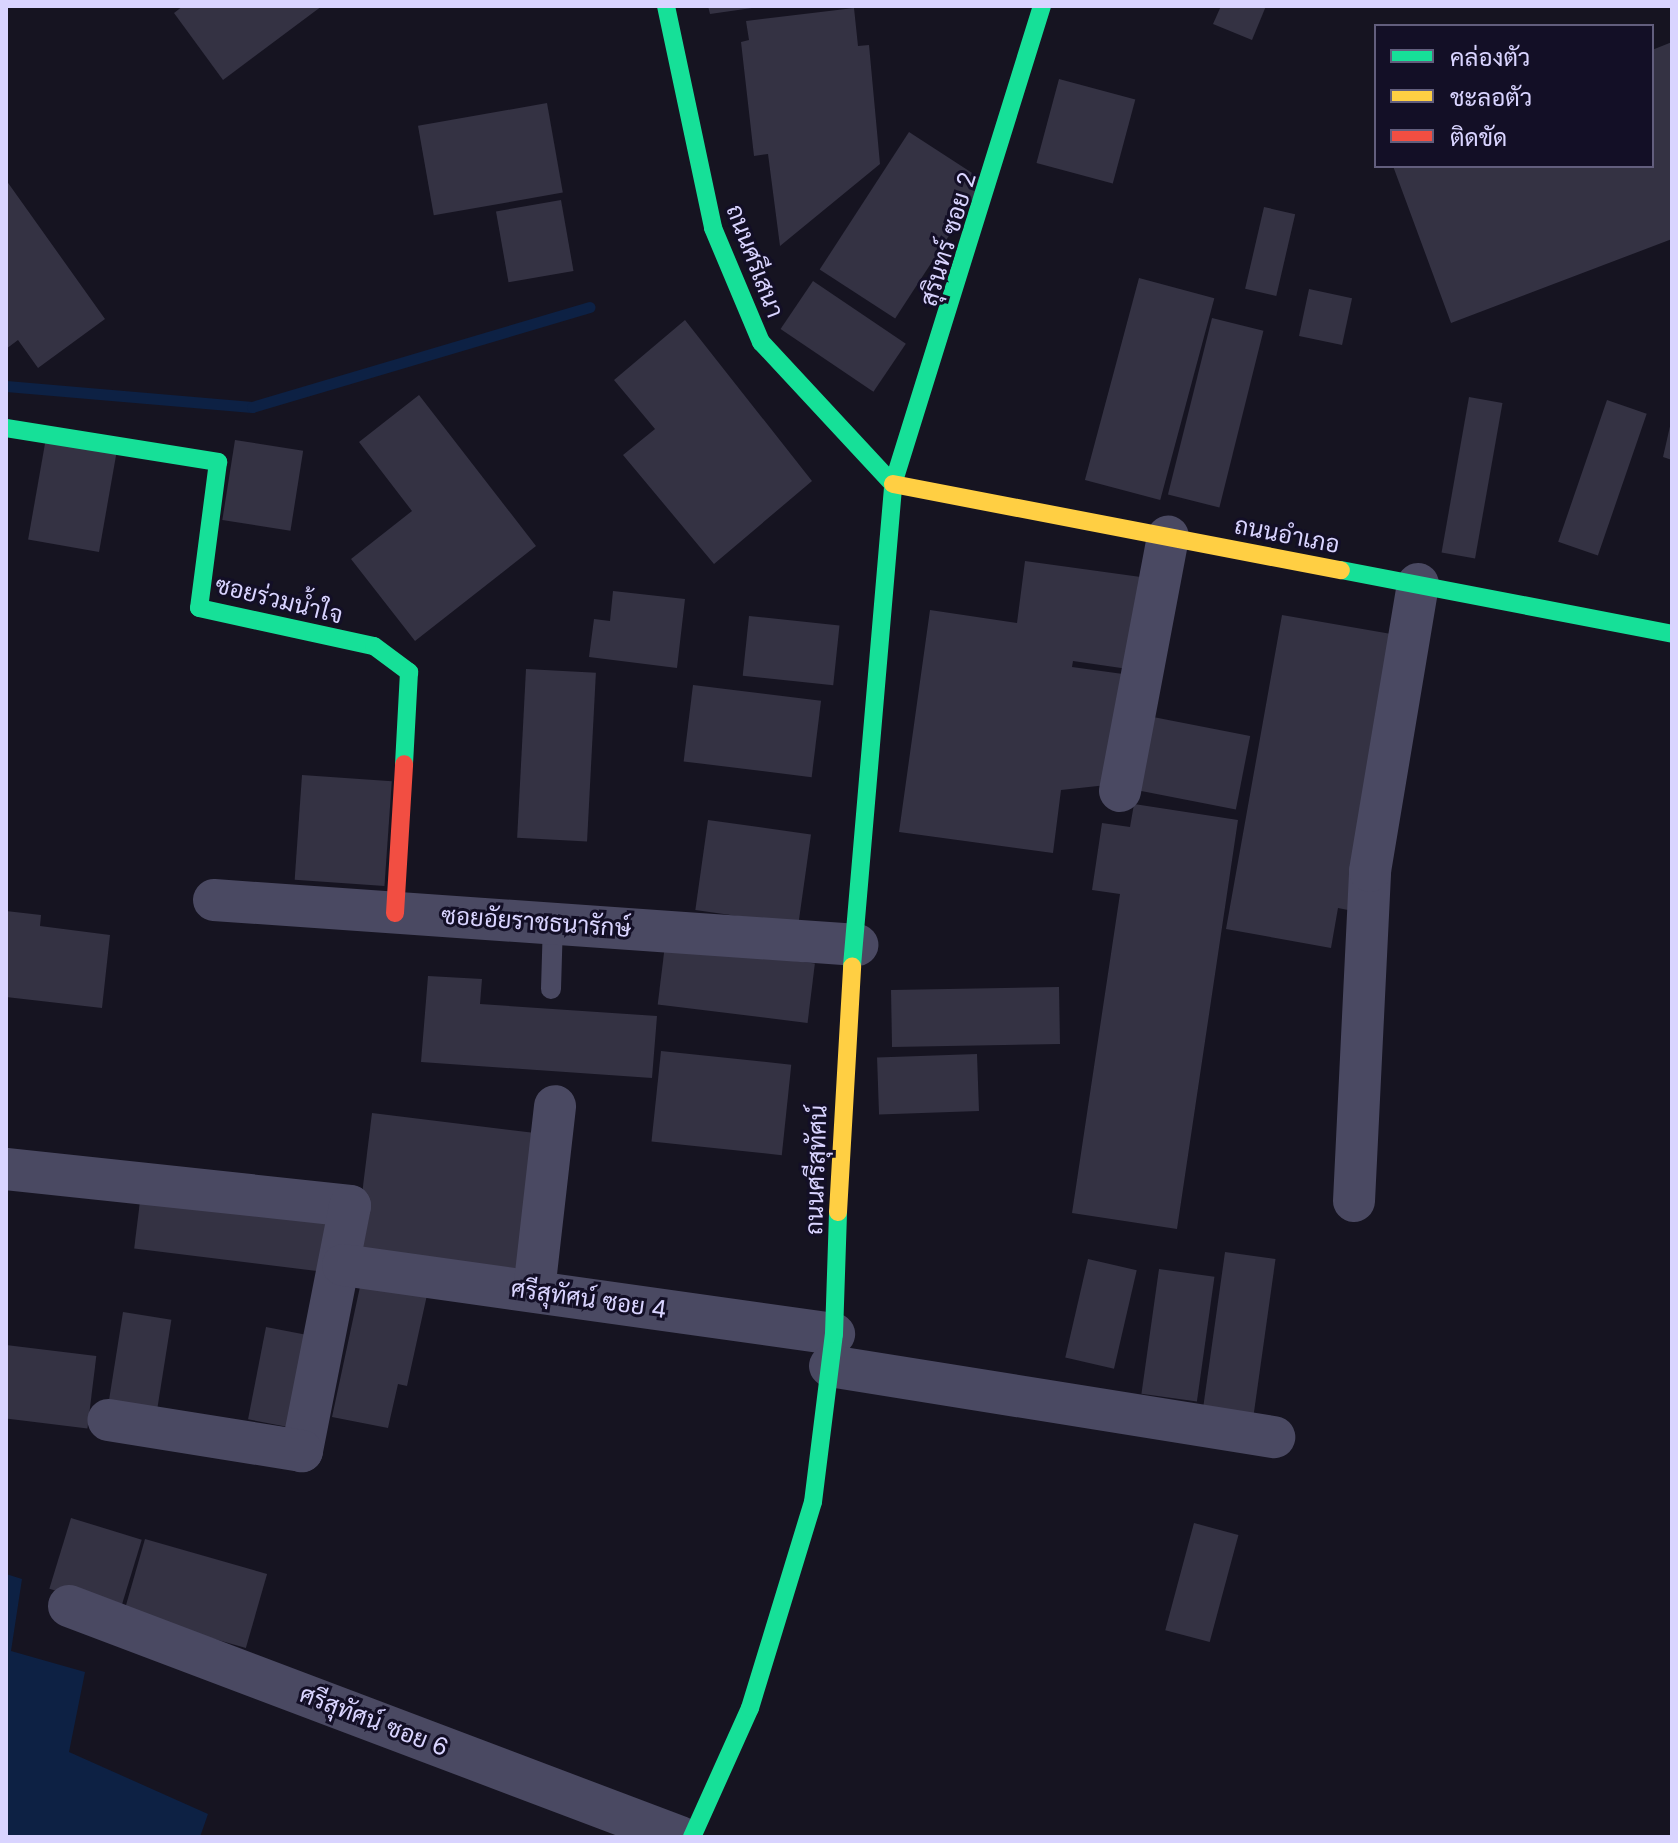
<!DOCTYPE html>
<html>
<head>
<meta charset="utf-8">
<style>
	body { margin:0 }
	#map { position:relative; width:1678px; height:1843px; overflow:hidden; background:#161421; font-family:Inter,Sarabun,sans-serif }
	div>[style] { position:absolute }
	[style*='--x'] { left:calc(var(--x)*1px); top:calc(var(--y)*1px); width:calc(var(--w)*1px); rotate:calc(var(--a)*1deg) }
	.water>* { inset:0; background:#0d2144 }
	.stream>* { height:11px; margin:-5.5px; padding:0 5.5px; transform-origin:5.5px; border-radius:5.5px; background:#0d2144 }
	.building>* { inset:0; background:#343243; transform-origin:0 0 }
	.lane>* { height:20px; margin:-10px; padding:0 10px; transform-origin:10px; border-radius:10px; background:#4a4962 }
	.street>* { height:42px; margin:-21px; padding:0 21px; transform-origin:21px; border-radius:21px; background:#4a4962 }
	.fast>* { height:18px; margin:-9px; padding:0 9px; transform-origin:9px; border-radius:9px; background:#16e098 }
	.slow>* { height:18px; margin:-9px; padding:0 9px; transform-origin:9px; border-radius:9px; background:#ffcf43 }
	.jam>* { height:18px; margin:-9px; padding:0 9px; transform-origin:9px; border-radius:9px; background:#f24e42 }
	span { translate:-50% -50%; white-space:nowrap; text-align:center; line-height:1.15; -webkit-text-stroke:6px #130f26; paint-order:stroke }
	.street-label { font-size:24px; color:#d9d4ff }
	.frame { position:absolute; inset:0; border:8px solid #d9d4ff; pointer-events:none }
	.legend { position:absolute; left:1374px; top:24px; width:280px; height:144px; box-sizing:border-box; background:#130f26; border:2px solid #625e7d; margin:0; padding:10px 14px; list-style:none; font-size:24px; color:#d9d4ff }
	.legend li { display:flex; align-items:center; gap:16px; height:40px }
	.legend b { width:40px; border:2px solid #625e7d }
</style>
</head>
<body>
<div id="map">
	<div class="water">
		<div style="clip-path:polygon(6px 1574px,22px 1579px,11px 1651px,85px 1672px,69px 1752px,208px 1814px,200px 1837px,6px 1837px)"></div>
	</div>
	<div class="stream">
		<div style="--x:6;--y:386;--w:247;--a:4.9"></div>
		<div style="--x:252;--y:407;--w:352;--a:-16.5"></div>
	</div>
	<div class="building">
		<div style="clip-path:polygon(183px 6px,322px 6px,223px 80px,174px 13px)"></div>
		<div style="clip-path:polygon(708px 6px,752px 6px,752px 8px,710px 14px)"></div>
		<div style="clip-path:polygon(1221px 6px,1266px 6px,1252px 40px,1213px 24px)"></div>
		<div style="clip-path:polygon(854px 8px,858px 46px,869px 45px,880px 164px,780px 246px,768px 154px,754px 156px,741px 42px,749px 40px,746px 21px)"></div>
		<div style="clip-path:polygon(1672px 42px,1672px 239px,1451px 323px,1393px 166px,1652px 166px,1652px 50px)"></div>
		<div style="left:1059px;top:79px;width:79px;height:87px;rotate:15deg"></div>
		<div style="left:547px;top:103px;width:91px;height:131px;rotate:80deg"></div>
		<div style="left:909px;top:132px;width:90px;height:164px;rotate:33deg"></div>
		<div style="clip-path:polygon(6px 180px,105px 319px,38px 368px,18px 340px,6px 349px)"></div>
		<div style="left:561px;top:200px;width:72px;height:66px;rotate:80deg"></div>
		<div style="left:1264px;top:207px;width:32px;height:84px;rotate:13deg"></div>
		<div style="left:1139px;top:278px;width:78px;height:209px;rotate:15deg"></div>
		<div style="left:813px;top:281px;width:112px;height:58px;rotate:34deg"></div>
		<div style="left:1309px;top:289px;width:44px;height:48px;rotate:12deg"></div>
		<div style="left:1212px;top:318px;width:53px;height:182px;rotate:14deg"></div>
		<div style="clip-path:polygon(685px 320px,812px 481px,714px 564px,623px 455px,655px 429px,614px 380px)"></div>
		<div style="clip-path:polygon(419px 395px,536px 546px,415px 641px,351px 559px,412px 511px,359px 442px)"></div>
		<div style="left:1469px;top:397px;width:34px;height:158px;rotate:10deg"></div>
		<div style="left:1607px;top:400px;width:42px;height:150px;rotate:19deg"></div>
		<div style="clip-path:polygon(1671px 422px,1672px 423px,1672px 460px,1663px 457px)"></div>
		<div style="left:46px;top:438px;width:72px;height:103px;rotate:10deg"></div>
		<div style="left:235px;top:440px;width:69px;height:81px;rotate:9deg"></div>
		<div style="clip-path:polygon(1025px 561px,1148px 578px,1135px 670px,1073px 661px,1072px 667px,1123px 674px,1107px 785px,1061px 790px,1053px 853px,899px 832px,930px 610px,1017px 623px)"></div>
		<div style="clip-path:polygon(613px 591px,685px 599px,677px 668px,589px 657px,594px 619px,610px 621px)"></div>
		<div style="clip-path:polygon(1282px 615px,1397px 635px,1348px 910px,1338px 908px,1331px 948px,1226px 929px)"></div>
		<div style="left:749px;top:616px;width:91px;height:60px;rotate:6deg"></div>
		<div style="left:526px;top:669px;width:70px;height:169px;rotate:3deg"></div>
		<div style="left:693px;top:685px;width:129px;height:77px;rotate:7deg"></div>
		<div style="left:1153px;top:717px;width:99px;height:75px;rotate:11deg"></div>
		<div style="left:302px;top:775px;width:90px;height:105px;rotate:4deg"></div>
		<div style="clip-path:polygon(1134px 804px,1238px 820px,1177px 1229px,1072px 1213px,1120px 894px,1092px 890px,1102px 823px,1130px 827px)"></div>
		<div style="left:708px;top:820px;width:104px;height:91px;rotate:8deg"></div>
		<div style="clip-path:polygon(6px 911px,41px 915px,40px 926px,110px 935px,102px 1008px,6px 997px)"></div>
		<div style="left:665px;top:945px;width:151px;height:60px;rotate:7deg"></div>
		<div style="clip-path:polygon(428px 976px,482px 979px,480px 1004px,657px 1016px,652px 1078px,421px 1062px)"></div>
		<div style="left:1059px;top:987px;width:57px;height:168px;rotate:89deg"></div>
		<div style="left:661px;top:1051px;width:131px;height:91px;rotate:6deg"></div>
		<div style="left:977px;top:1054px;width:57px;height:100px;rotate:88deg"></div>
		<div style="left:372px;top:1113px;width:175px;height:137px;rotate:7deg"></div>
		<div style="left:141px;top:1193px;width:195px;height:56px;rotate:7deg"></div>
		<div style="left:1225px;top:1252px;width:51px;height:162px;rotate:8deg"></div>
		<div style="left:1088px;top:1259px;width:50px;height:101px;rotate:13deg"></div>
		<div style="left:1159px;top:1269px;width:56px;height:126px;rotate:8deg"></div>
		<div style="clip-path:polygon(361px 1282px,427px 1295px,407px 1386px,398px 1384px,388px 1428px,332px 1417px)"></div>
		<div style="left:123px;top:1312px;width:49px;height:98px;rotate:9deg"></div>
		<div style="left:266px;top:1327px;width:42px;height:94px;rotate:11deg"></div>
		<div style="left:6px;top:1345px;width:91px;height:73px;rotate:7deg"></div>
		<div style="left:71px;top:1518px;width:74px;height:74px;rotate:17deg"></div>
		<div style="left:1194px;top:1523px;width:46px;height:111px;rotate:15deg"></div>
		<div style="left:145px;top:1539px;width:127px;height:77px;rotate:16deg"></div>
	</div>
	<div class="lane">
		<div style="--x:551;--y:989;--w:66;--a:-88.3"></div>
	</div>
	<div class="street">
		<div style="--x:1120;--y:791;--w:259;--a:-79.3"></div>
		<div style="--x:214;--y:900;--w:645;--a:4"></div>
		<div style="--x:6;--y:1169;--w:346;--a:6.1"></div>
		<div style="--x:350;--y:1206;--w:250;--a:101.1"></div>
		<div style="--x:302;--y:1451;--w:196;--a:-170.9"></div>
		<div style="--x:1354;--y:1201;--w:330;--a:-87.2"></div>
		<div style="--x:1370;--y:871;--w:291;--a:-80.5"></div>
		<div style="--x:343;--y:1265;--w:496;--a:8"></div>
		<div style="--x:534;--y:1291;--w:186;--a:-83.5"></div>
		<div style="--x:830;--y:1366;--w:450;--a:9.1"></div>
		<div style="--x:69;--y:1606;--w:653;--a:20.71"></div>
	</div>
	<div class="fast">
		<div style="--x:666;--y:6;--w:227;--a:78"></div>
		<div style="--x:713;--y:228;--w:124;--a:67.2"></div>
		<div style="--x:761;--y:342;--w:194;--a:47.1"></div>
		<div style="--x:6;--y:428;--w:215;--a:9.1"></div>
		<div style="--x:218;--y:462;--w:147;--a:97.4"></div>
		<div style="--x:199;--y:608;--w:179;--a:12.3"></div>
		<div style="--x:374;--y:646;--w:44;--a:36.6"></div>
		<div style="--x:409;--y:672;--w:92;--a:93.1"></div>
		<div style="--x:1341;--y:570;--w:337;--a:10.9"></div>
		<div style="--x:852;--y:966;--w:484;--a:-85.1"></div>
		<div style="--x:893;--y:484;--w:501;--a:-72.69"></div>
		<div style="--x:692;--y:1837;--w:141;--a:-65.8"></div>
		<div style="--x:750;--y:1708;--w:215;--a:-73"></div>
		<div style="--x:813;--y:1502;--w:169;--a:-82.9"></div>
		<div style="--x:834;--y:1334;--w:122;--a:-88.1"></div>
	</div>
	<div class="slow">
		<div style="--x:893;--y:484;--w:456;--a:10.9"></div>
		<div style="--x:838;--y:1212;--w:246;--a:-86.7"></div>
	</div>
	<div class="jam">
		<div style="--x:395;--y:913;--w:149;--a:-86.5"></div>
	</div>
	<div class="street-label">
		<span style="left:948px;top:239px;rotate:-73deg">สุรินทร์ ซอย 2</span>
		<span style="left:755px;top:261px;rotate:69deg">ถนนศรีเสนา</span>
		<span style="left:1287px;top:535px;rotate:11deg">ถนนอำเภอ</span>
		<span style="left:279px;top:600px;rotate:14deg">ซอยร่วมน้ำใจ</span>
		<span style="left:536px;top:922px;rotate:4deg">ซอยอัยราชธนารักษ์</span>
		<span style="left:816px;top:1170px;rotate:-88deg">ถนนศรีสุทัศน์</span>
		<span style="left:589px;top:1299px;rotate:8deg">ศรีสุทัศน์ ซอย 4</span>
		<span style="left:374px;top:1721px;rotate:21deg">ศรีสุทัศน์ ซอย 6</span>
	</div>
	<div class="frame"></div>
	<ul class="legend">
	<li><b style="height:10px;background:#16e098"></b>คล่องตัว</li>
	<li><b style="height:10px;background:#ffcf43"></b>ชะลอตัว</li>
	<li><b style="height:10px;background:#f24e42"></b>ติดขัด</li>
	</ul>
</div>
</body>
</html>
